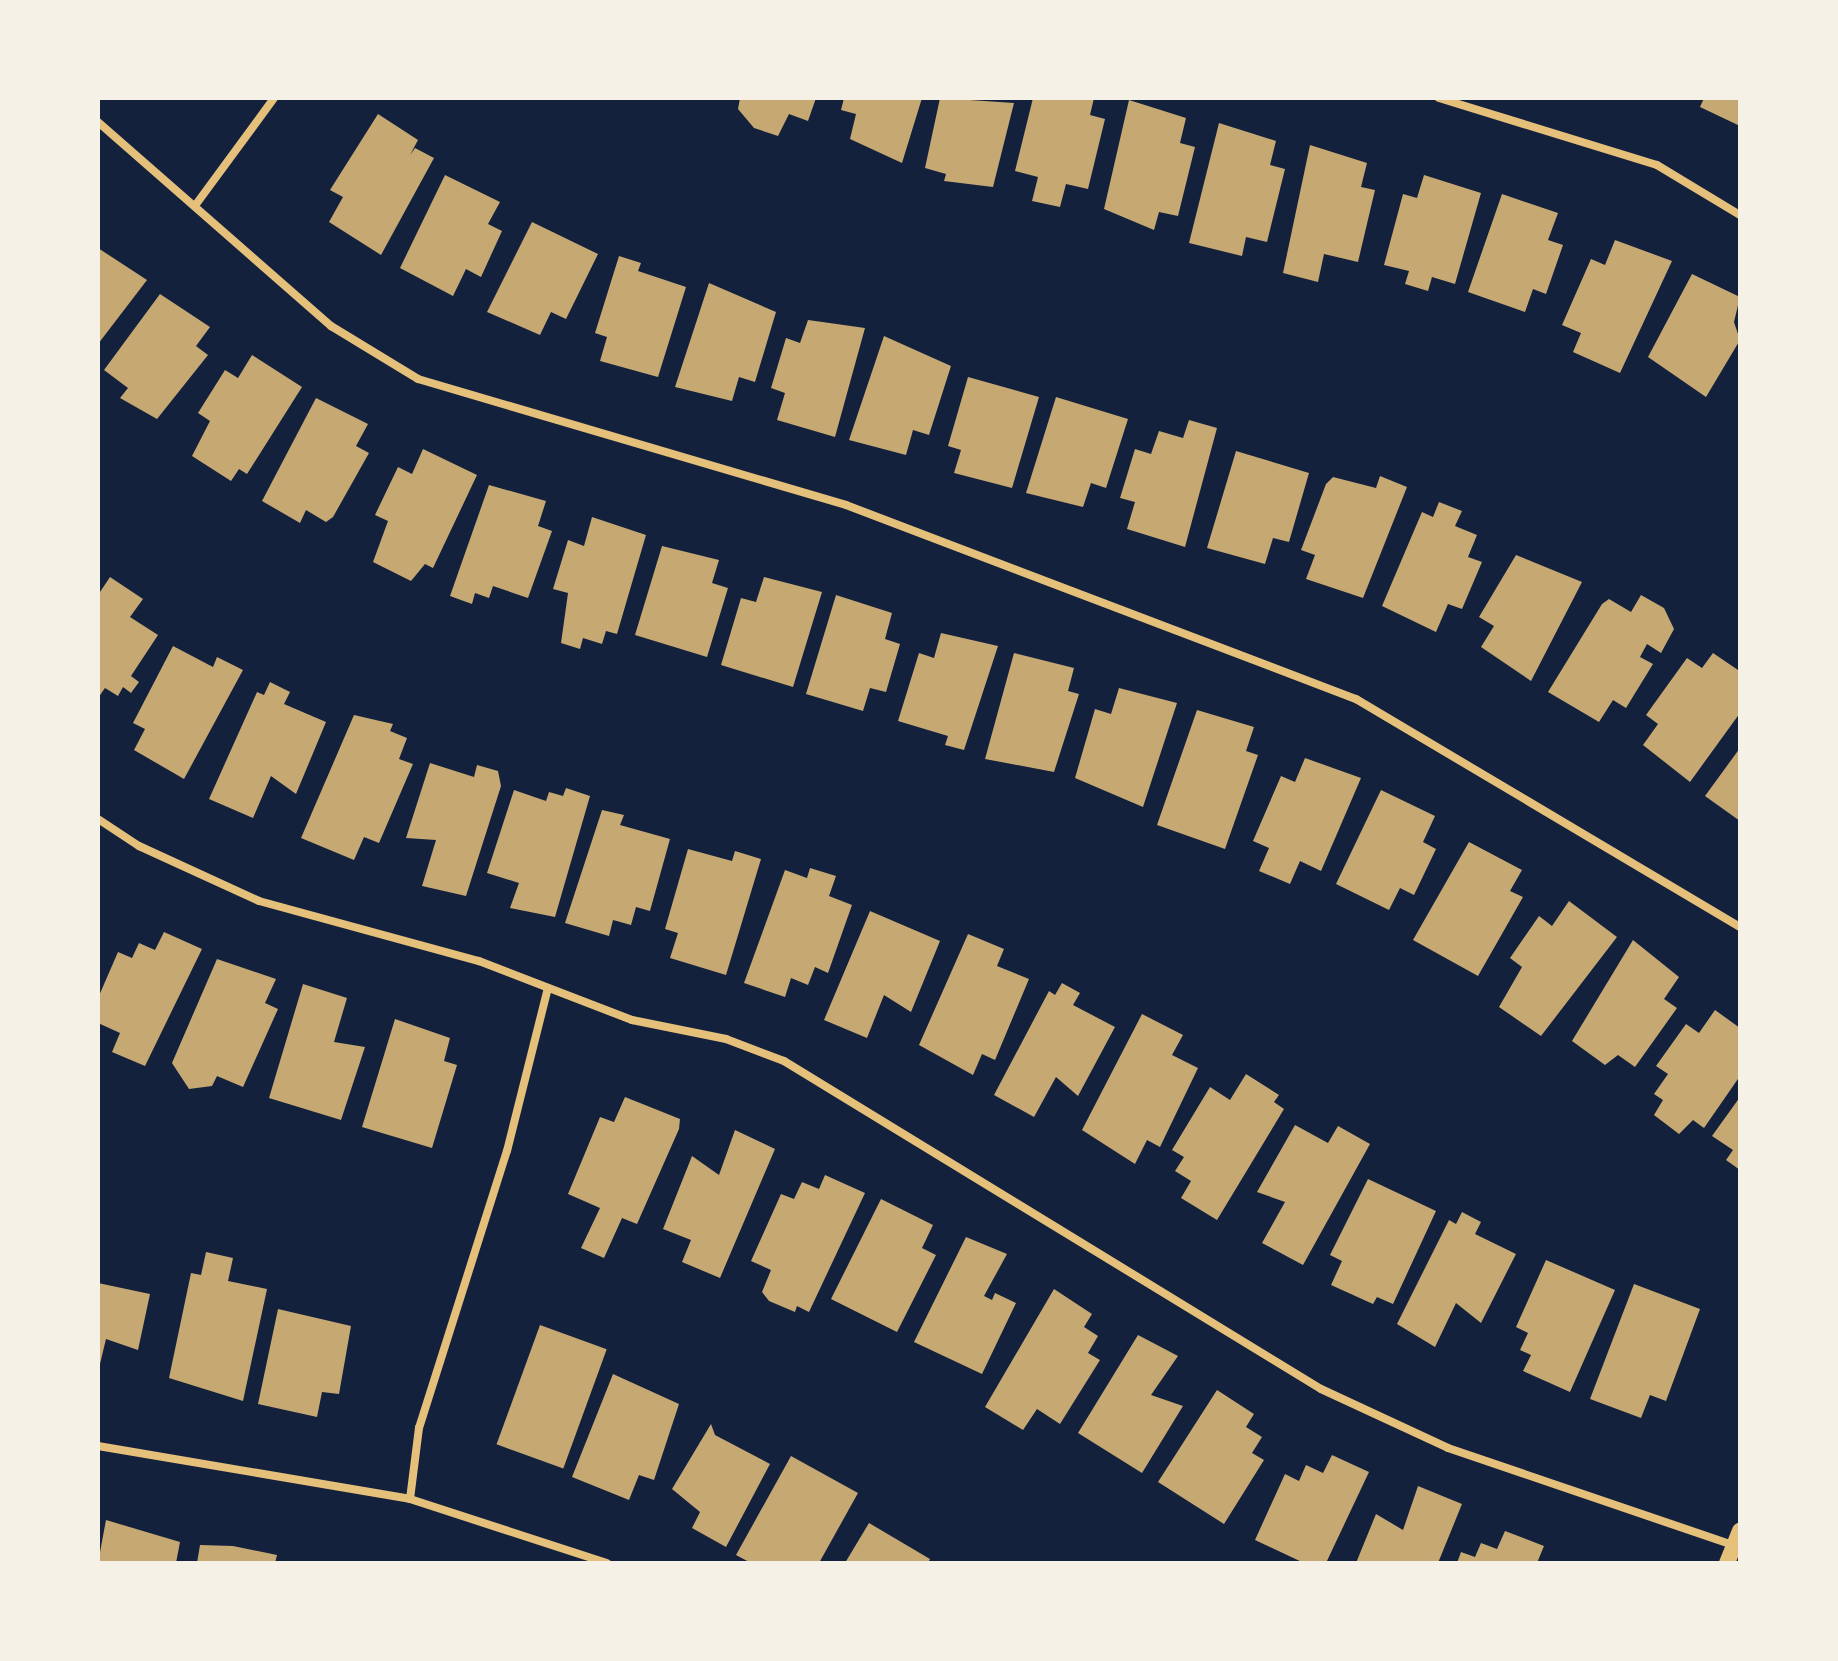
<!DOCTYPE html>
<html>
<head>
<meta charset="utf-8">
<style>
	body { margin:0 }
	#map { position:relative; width:1838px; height:1661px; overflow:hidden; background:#14213d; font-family:"Noto Sans",sans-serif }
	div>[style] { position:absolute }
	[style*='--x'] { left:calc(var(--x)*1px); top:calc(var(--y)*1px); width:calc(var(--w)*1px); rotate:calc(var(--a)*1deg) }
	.building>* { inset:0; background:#c6a872; transform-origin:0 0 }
	.minor>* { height:8px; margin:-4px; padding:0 4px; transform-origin:4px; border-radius:4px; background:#e5c07b }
	.secondary>* { height:16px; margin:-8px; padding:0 8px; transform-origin:8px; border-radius:8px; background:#e5c07b }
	span { translate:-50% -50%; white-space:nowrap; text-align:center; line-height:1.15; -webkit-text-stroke:7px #f6f1e7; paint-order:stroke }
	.frame { position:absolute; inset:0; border:100px solid #f6f1e7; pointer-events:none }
</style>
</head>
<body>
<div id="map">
	<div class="building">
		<div style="clip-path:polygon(740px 98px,816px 98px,808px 121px,789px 114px,778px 136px,754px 128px,738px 109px)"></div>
		<div style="clip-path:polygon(844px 98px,922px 98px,902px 163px,850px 139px,856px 114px,841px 110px)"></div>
		<div style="clip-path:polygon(940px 98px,1014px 103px,993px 187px,944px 181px,946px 174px,925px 168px)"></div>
		<div style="clip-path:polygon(1033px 98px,1094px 98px,1090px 115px,1105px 119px,1088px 189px,1066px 184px,1060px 207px,1032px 201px,1038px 177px,1015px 171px)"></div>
		<div style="clip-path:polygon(1704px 98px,1740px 98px,1740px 126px,1700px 107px)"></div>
		<div style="clip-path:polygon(1129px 100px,1186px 118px,1180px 143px,1195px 147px,1178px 216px,1159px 212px,1154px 230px,1104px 209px)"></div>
		<div style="clip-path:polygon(378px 114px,418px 140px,410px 155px,415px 148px,434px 158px,381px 255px,329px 222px,343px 197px,330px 190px)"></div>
		<div style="clip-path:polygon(1219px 123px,1276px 141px,1270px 165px,1285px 169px,1267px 242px,1246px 237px,1242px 256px,1189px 243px)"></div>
		<div style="clip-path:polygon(1310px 145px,1367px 163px,1361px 187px,1375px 190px,1358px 262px,1324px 254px,1318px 282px,1283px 273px)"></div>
		<div style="clip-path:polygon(445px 175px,500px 202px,488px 224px,502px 231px,481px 277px,466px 269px,453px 296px,400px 268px)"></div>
		<div style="clip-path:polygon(1424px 175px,1481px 193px,1455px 284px,1432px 277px,1428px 291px,1405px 284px,1409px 271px,1384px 265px,1403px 194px,1417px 198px)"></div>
		<div style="clip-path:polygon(1502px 194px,1558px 213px,1548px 240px,1563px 245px,1546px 294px,1533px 289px,1525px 312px,1468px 292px)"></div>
		<div style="clip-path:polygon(532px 222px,598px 254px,566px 319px,551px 312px,540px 335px,487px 312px)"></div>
		<div style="clip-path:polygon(1615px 240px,1672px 261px,1620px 373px,1573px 352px,1581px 333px,1562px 325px,1591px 259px,1605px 265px)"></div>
		<div style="clip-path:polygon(98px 248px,147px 280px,98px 344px)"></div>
		<div style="clip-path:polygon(619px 256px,641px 263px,638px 271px,686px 287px,658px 377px,600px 361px,607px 337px,595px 333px)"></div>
		<div style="clip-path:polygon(1692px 274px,1740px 297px,1734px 322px,1740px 340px,1706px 397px,1648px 357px)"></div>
		<div style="clip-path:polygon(709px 283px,776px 312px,755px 382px,739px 377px,732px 401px,675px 387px)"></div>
		<div style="clip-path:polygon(160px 294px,210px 327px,196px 346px,208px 355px,157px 419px,120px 398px,128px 388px,104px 370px)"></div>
		<div style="clip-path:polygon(808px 320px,865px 328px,835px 437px,777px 420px,785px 393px,771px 388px,786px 338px,800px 343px)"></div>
		<div style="clip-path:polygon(884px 336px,951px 366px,929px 435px,913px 430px,906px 455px,849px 440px)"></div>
		<div style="clip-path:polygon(252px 355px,302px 387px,247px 474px,239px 469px,231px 481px,192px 456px,210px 421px,198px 413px,225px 370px,238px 378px)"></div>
		<div style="clip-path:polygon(968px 377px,1039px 397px,1012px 488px,954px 473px,961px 450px,948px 446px)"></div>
		<div style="clip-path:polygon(1056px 397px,1128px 419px,1106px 488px,1091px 483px,1083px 507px,1026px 493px)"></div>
		<div style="clip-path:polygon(316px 398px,368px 424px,356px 446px,369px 453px,333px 517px,326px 522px,306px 510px,300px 523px,262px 501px)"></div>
		<div style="clip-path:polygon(1189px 420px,1217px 428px,1185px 547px,1127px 529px,1135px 502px,1120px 498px,1135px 449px,1151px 454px,1159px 431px,1183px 438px)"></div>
		<div style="clip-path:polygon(423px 449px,477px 475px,433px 568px,425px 564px,411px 581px,373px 562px,388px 521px,375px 515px,398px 467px,412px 474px)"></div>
		<div style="clip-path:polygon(1236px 451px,1309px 473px,1289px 542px,1273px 538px,1265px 564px,1207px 548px)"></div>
		<div style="clip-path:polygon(1380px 476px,1407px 487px,1363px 598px,1306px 579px,1315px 555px,1301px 550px,1326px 484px,1333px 477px,1376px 488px)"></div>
		<div style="clip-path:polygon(489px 485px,546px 501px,538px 526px,552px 531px,528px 598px,493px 586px,489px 598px,475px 593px,472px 604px,450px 596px)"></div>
		<div style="clip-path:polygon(1439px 502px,1462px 511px,1455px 526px,1477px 535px,1468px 557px,1482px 562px,1462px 609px,1448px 604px,1436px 632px,1382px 606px,1422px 512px,1433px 517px)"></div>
		<div style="clip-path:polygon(592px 517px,646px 535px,617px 634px,606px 631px,602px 644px,583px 638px,580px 649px,561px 643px,568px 593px,553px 589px,568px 540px,584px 546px)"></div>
		<div style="clip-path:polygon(662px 546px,719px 560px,712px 583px,728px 588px,707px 657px,635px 635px)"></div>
		<div style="clip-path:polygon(1516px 555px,1582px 582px,1531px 681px,1481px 647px,1494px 626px,1479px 617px)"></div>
		<div style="clip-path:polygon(110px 577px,143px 599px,130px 617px,158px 635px,131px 676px,139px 682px,131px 693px,123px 687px,118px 696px,105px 688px,98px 698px,98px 595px)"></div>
		<div style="clip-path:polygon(764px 577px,822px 592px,793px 687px,721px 665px,741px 598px,756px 602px)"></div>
		<div style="clip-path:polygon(836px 595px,892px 613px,885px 639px,900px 644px,886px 692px,870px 688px,863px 711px,806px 694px)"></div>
		<div style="clip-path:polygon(1641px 595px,1664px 608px,1674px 629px,1661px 653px,1647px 644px,1640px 657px,1653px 664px,1626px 708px,1613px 700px,1599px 722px,1548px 692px,1602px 604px,1609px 599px,1631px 612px)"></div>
		<div style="clip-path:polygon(941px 633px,998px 646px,964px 750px,945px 745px,948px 736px,898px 721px,919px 653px,934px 658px)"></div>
		<div style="clip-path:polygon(173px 646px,213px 667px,217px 657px,243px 670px,184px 779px,134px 750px,145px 729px,133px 723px)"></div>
		<div style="clip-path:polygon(1014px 653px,1074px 668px,1068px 691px,1079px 694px,1054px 772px,985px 759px)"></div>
		<div style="clip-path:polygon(1713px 653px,1738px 670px,1740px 713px,1690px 782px,1643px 745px,1658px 724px,1646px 715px,1687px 658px,1702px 668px)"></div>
		<div style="clip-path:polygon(270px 682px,290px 692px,284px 704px,326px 722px,296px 794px,271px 776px,253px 818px,209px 799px,257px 692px,264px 695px)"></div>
		<div style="clip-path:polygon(1119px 688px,1177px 703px,1143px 807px,1075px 778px,1095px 709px,1111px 714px)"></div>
		<div style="clip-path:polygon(1197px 710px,1254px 727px,1246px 751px,1258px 755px,1225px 849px,1157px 825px)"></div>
		<div style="clip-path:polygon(354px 715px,393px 724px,390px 731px,407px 738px,399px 759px,413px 764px,379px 843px,364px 837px,354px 860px,301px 838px)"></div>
		<div style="clip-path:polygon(1740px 748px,1740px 821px,1705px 796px)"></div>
		<div style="clip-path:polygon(1305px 758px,1361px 778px,1321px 871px,1300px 861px,1290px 884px,1259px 871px,1269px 848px,1253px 841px,1281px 776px,1295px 782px)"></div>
		<div style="clip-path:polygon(430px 763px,474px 777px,477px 765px,498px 771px,501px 786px,466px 896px,422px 886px,436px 840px,406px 838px)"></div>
		<div style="clip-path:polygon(566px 788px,590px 796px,555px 917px,510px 908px,519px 883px,487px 873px,514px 790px,546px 801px,549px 792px,563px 796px)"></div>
		<div style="clip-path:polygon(1381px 790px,1435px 816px,1423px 842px,1436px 849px,1414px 895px,1400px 888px,1389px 910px,1336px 884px)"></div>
		<div style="clip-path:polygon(602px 810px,624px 815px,620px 825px,670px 839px,650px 911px,636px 907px,631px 925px,613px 920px,609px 936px,565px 923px)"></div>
		<div style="clip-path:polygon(1469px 842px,1522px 870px,1510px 891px,1523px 897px,1478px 976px,1413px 940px)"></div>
		<div style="clip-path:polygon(688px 849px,732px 861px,735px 851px,761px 859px,726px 975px,670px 958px,678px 933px,665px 929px)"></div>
		<div style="clip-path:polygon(810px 868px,836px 876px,829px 896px,852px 905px,828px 973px,815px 967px,808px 985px,791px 978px,785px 997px,744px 983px,785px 870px,807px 878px)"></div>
		<div style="clip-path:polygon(1569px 901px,1617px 937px,1541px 1036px,1499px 1007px,1522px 967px,1510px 958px,1539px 916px,1552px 926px)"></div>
		<div style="clip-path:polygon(870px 911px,940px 941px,911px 1012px,884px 995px,867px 1038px,824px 1020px)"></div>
		<div style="clip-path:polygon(164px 932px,202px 949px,145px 1066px,112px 1052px,120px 1033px,98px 1023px,98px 998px,118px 952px,132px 958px,139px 943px,155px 950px)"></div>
		<div style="clip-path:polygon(968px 934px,1004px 949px,997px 966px,1029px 979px,995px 1060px,982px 1054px,973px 1075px,919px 1045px)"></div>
		<div style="clip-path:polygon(1633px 940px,1679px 977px,1664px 999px,1677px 1008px,1635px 1067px,1618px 1055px,1605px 1065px,1572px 1041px)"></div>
		<div style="clip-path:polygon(217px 959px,276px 979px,265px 1003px,278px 1009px,243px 1087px,217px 1076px,212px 1086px,189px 1089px,172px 1063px)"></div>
		<div style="clip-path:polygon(1062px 983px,1080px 993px,1073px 1005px,1115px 1027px,1078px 1096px,1056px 1077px,1034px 1117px,994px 1095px,1049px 991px,1055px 995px)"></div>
		<div style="clip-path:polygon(303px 984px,347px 998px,334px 1042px,365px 1047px,341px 1120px,269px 1098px)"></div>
		<div style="clip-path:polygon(1715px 1010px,1740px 1028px,1740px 1076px,1704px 1128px,1693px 1120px,1679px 1134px,1654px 1115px,1663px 1100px,1654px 1094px,1668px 1074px,1656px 1066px,1686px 1024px,1699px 1033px)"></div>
		<div style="clip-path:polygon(1142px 1014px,1183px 1035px,1172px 1055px,1198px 1068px,1160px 1147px,1147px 1140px,1135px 1164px,1082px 1130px)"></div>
		<div style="clip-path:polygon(395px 1019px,450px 1038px,444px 1061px,457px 1065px,432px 1148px,362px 1127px)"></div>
		<div style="clip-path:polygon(1246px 1074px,1279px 1095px,1274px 1102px,1284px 1109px,1217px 1220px,1181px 1198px,1191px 1181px,1175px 1171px,1184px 1157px,1172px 1150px,1210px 1087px,1230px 1100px)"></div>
		<div style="clip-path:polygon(625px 1097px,680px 1119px,679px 1129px,637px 1224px,622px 1218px,604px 1258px,581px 1248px,600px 1208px,568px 1194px,600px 1117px,614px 1122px)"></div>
		<div style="clip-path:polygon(1740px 1097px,1740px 1170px,1726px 1160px,1733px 1150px,1712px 1136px)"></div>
		<div style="clip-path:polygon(1295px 1125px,1328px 1143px,1338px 1126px,1370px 1144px,1303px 1265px,1262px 1243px,1285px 1202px,1257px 1192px)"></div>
		<div style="clip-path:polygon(735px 1130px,775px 1149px,720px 1278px,682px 1262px,691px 1240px,663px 1229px,692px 1156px,719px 1175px)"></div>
		<div style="clip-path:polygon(825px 1175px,865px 1193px,809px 1312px,797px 1306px,795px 1312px,769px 1301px,762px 1292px,771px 1270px,751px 1261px,781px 1194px,794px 1199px,802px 1182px,819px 1189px)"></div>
		<div style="clip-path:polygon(1368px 1179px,1436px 1211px,1393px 1304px,1377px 1297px,1373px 1304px,1331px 1285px,1342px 1261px,1330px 1255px)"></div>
		<div style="clip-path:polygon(881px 1199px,933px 1225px,922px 1248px,936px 1255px,897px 1332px,831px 1299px)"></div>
		<div style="clip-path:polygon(1462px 1212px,1481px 1222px,1475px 1234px,1516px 1254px,1481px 1323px,1456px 1303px,1435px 1347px,1397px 1324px,1449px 1220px,1456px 1224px)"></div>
		<div style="clip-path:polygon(966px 1237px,1007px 1254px,984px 1296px,992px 1300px,995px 1293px,1016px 1303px,982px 1374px,914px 1342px)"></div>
		<div style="clip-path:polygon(206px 1252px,233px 1258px,228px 1281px,267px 1289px,243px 1401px,169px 1378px,191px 1273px,201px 1275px)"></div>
		<div style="clip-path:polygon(1546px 1260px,1615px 1290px,1570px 1392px,1523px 1371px,1531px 1355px,1520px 1350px,1528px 1333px,1516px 1327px)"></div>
		<div style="clip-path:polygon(98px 1283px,150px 1294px,138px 1350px,106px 1339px,99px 1368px)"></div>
		<div style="clip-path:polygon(1634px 1284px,1700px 1309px,1666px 1401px,1650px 1395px,1641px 1418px,1590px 1399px)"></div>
		<div style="clip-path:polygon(1054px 1289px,1092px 1314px,1084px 1327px,1098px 1336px,1088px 1353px,1100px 1360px,1060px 1424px,1037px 1409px,1023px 1430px,985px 1407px)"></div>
		<div style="clip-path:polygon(278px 1309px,351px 1326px,339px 1394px,322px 1392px,317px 1417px,258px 1404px)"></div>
		<div style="left:540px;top:1325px;width:71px;height:127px;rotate:20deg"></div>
		<div style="clip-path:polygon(1138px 1335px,1178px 1356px,1151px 1395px,1183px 1406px,1142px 1473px,1078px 1433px)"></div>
		<div style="clip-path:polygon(613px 1374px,679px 1404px,654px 1480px,639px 1475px,629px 1500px,572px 1477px)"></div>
		<div style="clip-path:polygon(1217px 1390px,1254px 1414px,1246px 1427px,1262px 1437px,1252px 1453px,1264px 1460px,1224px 1524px,1158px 1482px)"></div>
		<div style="clip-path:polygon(711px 1424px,715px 1435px,770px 1464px,726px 1547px,692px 1528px,700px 1512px,672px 1489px)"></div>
		<div style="clip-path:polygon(1332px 1455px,1369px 1472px,1326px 1563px,1304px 1563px,1255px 1540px,1285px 1474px,1299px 1481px,1306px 1465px,1323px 1473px)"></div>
		<div style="clip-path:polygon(791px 1456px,858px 1493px,819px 1563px,751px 1563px,736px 1555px)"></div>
		<div style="clip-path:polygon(1418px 1486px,1462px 1504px,1438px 1563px,1356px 1563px,1376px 1514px,1403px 1530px)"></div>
		<div style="clip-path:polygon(106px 1520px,180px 1542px,176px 1563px,98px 1563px)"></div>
		<div style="clip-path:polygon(869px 1523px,930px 1559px,928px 1563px,845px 1563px)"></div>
		<div style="clip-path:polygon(1505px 1531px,1544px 1546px,1537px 1563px,1457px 1563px,1461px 1552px,1475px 1557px,1481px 1543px,1497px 1549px)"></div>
		<div style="clip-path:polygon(200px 1545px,233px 1546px,277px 1555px,275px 1563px,197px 1563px)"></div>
	</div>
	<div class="minor">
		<div style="--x:1439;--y:98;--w:228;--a:17.1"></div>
		<div style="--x:1657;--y:165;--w:97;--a:31.1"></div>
		<div style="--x:98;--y:122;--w:310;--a:41.2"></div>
		<div style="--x:331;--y:326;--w:102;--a:31.3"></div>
		<div style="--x:418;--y:379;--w:446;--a:16.4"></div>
		<div style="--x:846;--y:505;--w:546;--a:20.83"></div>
		<div style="--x:1356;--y:699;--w:447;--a:30.7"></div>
		<div style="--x:197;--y:203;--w:130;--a:-53.7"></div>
		<div style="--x:98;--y:819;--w:49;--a:33.4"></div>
		<div style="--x:139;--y:846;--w:132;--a:24.6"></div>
		<div style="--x:259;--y:901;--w:228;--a:15.3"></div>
		<div style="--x:479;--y:961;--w:164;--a:21.1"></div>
		<div style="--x:632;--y:1020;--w:96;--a:11.4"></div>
		<div style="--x:726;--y:1039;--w:62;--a:20.8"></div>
		<div style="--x:784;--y:1061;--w:629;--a:31.42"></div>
		<div style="--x:1321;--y:1389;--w:140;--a:24.9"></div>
		<div style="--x:1448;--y:1448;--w:304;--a:18.8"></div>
		<div style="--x:98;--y:1446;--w:316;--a:9.6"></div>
		<div style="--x:410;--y:1499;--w:207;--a:18"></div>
		<div style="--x:410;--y:1499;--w:72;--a:-82.8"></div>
		<div style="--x:419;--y:1428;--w:291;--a:-72.4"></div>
		<div style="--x:507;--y:1151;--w:168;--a:-75.9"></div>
	</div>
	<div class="secondary">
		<div style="--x:1727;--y:1563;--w:35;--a:-68"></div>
	</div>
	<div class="frame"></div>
</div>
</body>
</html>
